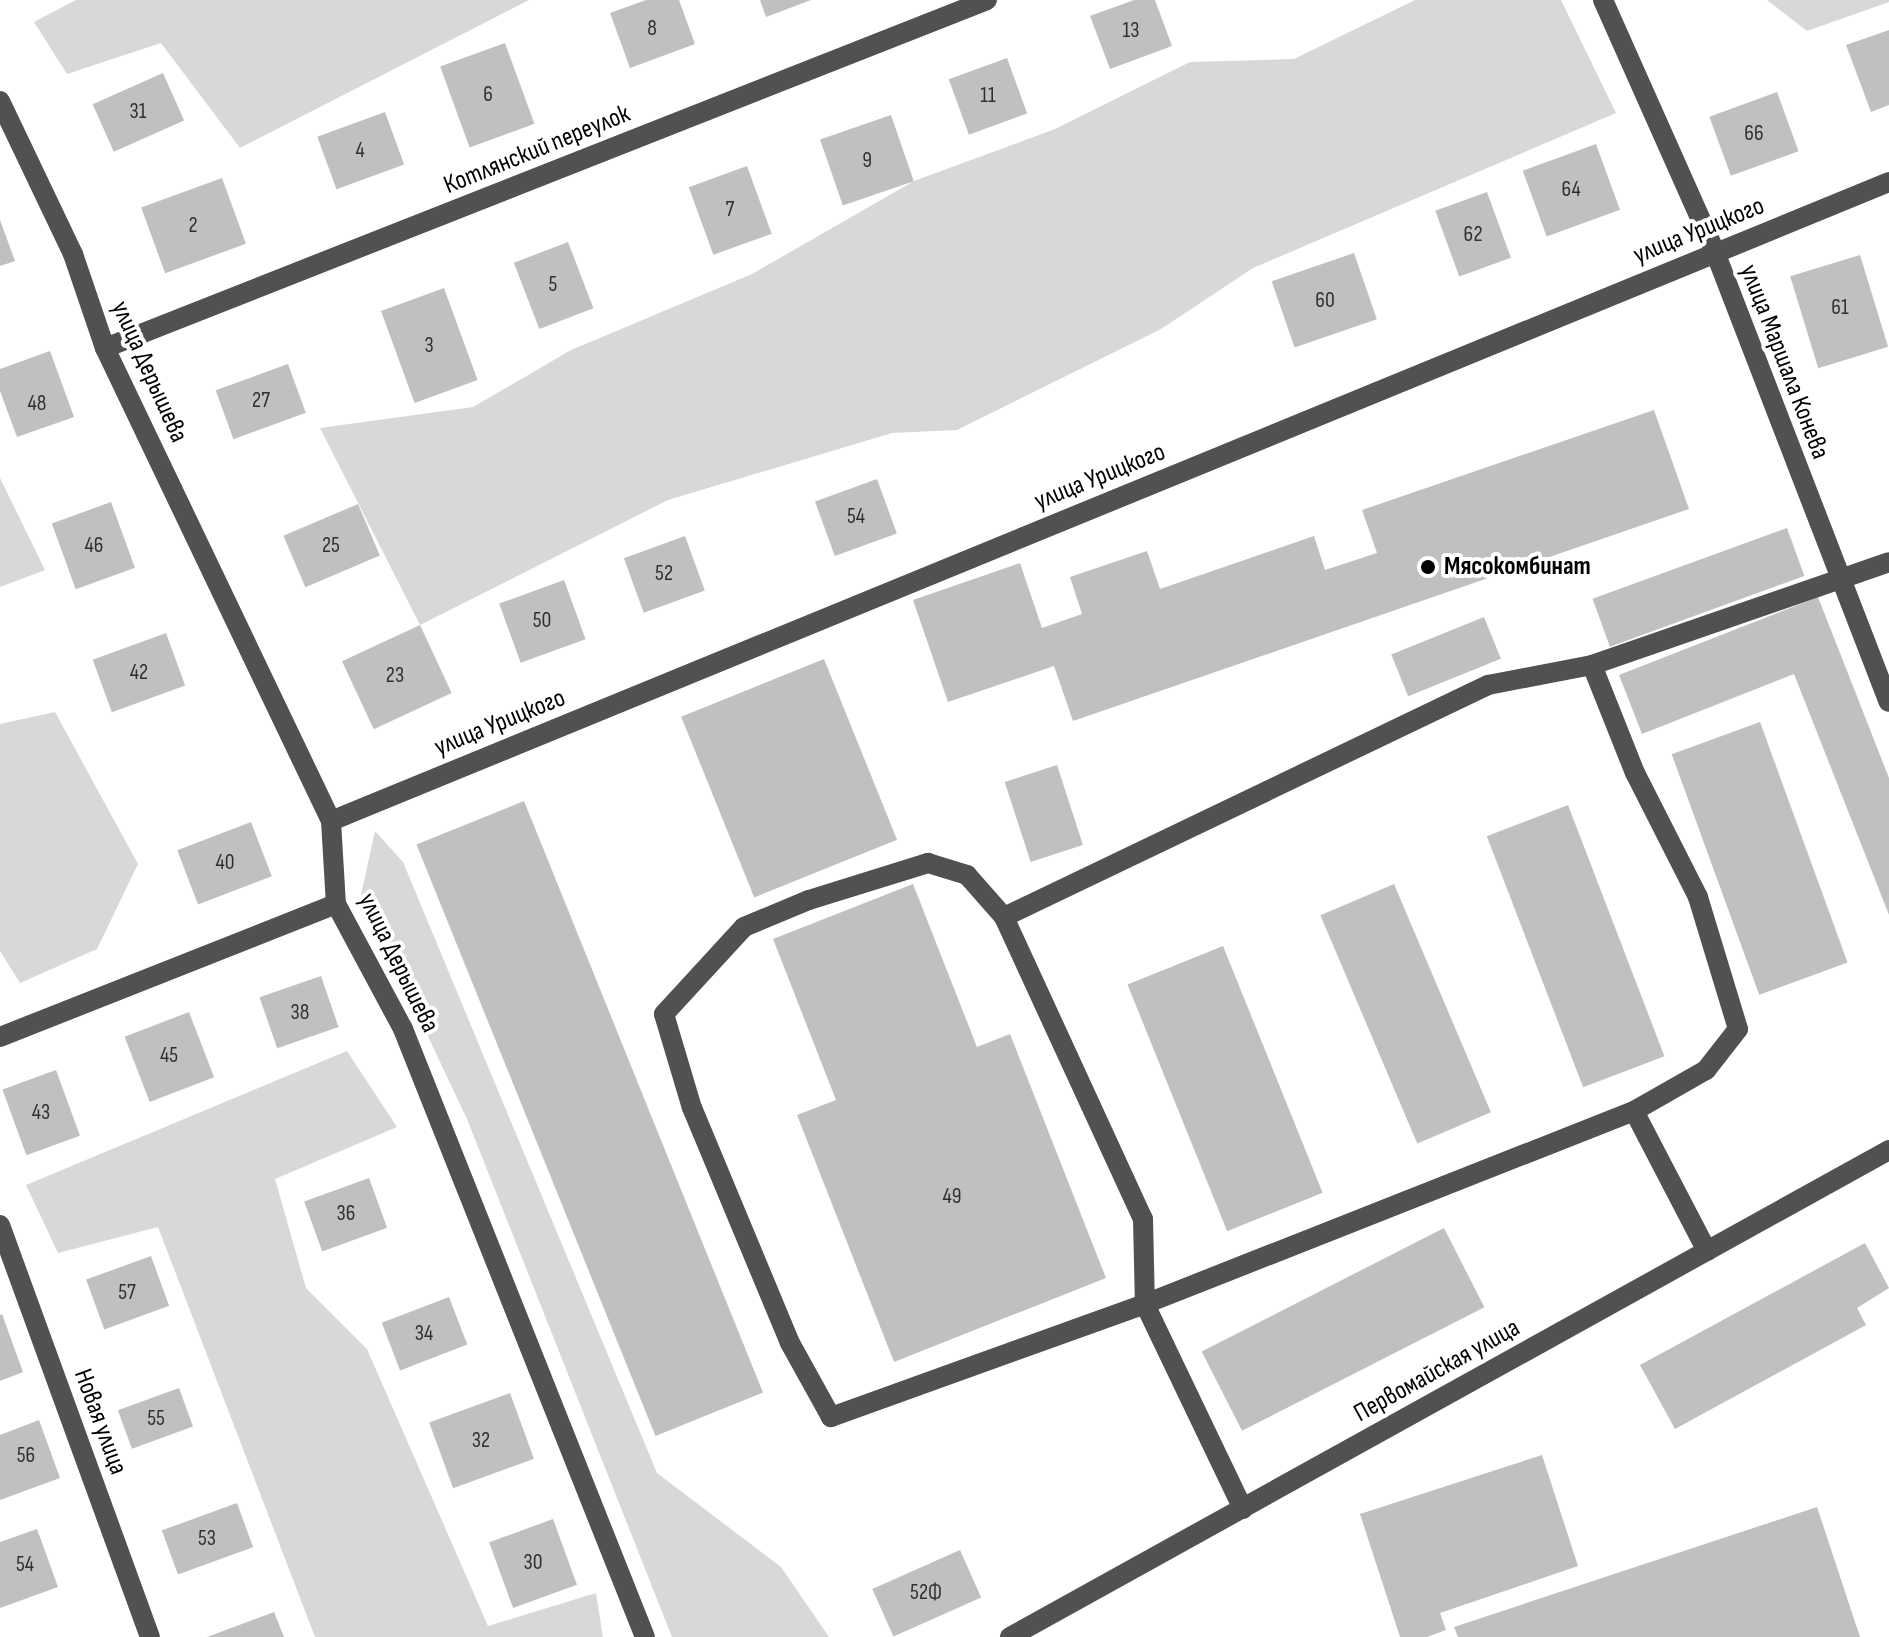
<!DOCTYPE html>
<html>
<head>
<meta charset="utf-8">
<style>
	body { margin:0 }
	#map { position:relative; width:1889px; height:1637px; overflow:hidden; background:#fff; font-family:"Sofia Sans Condensed",sans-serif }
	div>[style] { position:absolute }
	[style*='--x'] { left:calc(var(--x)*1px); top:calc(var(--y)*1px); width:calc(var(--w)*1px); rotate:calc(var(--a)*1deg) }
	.green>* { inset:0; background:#d8d8d8 }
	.building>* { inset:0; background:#c0c0c0; transform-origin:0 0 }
	.minor>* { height:20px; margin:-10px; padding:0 10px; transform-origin:10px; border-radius:10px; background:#515151 }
	.dots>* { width:22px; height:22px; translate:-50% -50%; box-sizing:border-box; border:4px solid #fff; border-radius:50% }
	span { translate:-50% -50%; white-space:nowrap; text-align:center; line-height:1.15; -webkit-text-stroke:8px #fff; paint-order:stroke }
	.number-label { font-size:22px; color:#303030 }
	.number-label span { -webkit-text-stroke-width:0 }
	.street-label { font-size:26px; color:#000 }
	.poi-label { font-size:26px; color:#000; font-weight:700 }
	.left { translate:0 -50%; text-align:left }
</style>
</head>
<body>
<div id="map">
	<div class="green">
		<div style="clip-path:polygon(76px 0,529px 0,240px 148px,161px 43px,67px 74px,34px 22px)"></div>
		<div style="clip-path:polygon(1415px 0,1561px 0,1616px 113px,1253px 268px,1161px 329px,957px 430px,892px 433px,668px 500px,420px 625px,320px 428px,473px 407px,571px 350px,752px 274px,914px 181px,1055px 129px,1190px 62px,1294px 59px)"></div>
		<div style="clip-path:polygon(1767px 0,1889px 0,1889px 2px,1807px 31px)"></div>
		<div style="clip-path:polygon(0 478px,45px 570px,0 587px)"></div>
		<div style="clip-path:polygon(55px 712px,138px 864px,97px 949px,20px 983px,0 951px,0 724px)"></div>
		<div style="clip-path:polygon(375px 831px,403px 862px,657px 1473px,781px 1567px,829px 1637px,672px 1637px,467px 1119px,361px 895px)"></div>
		<div style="clip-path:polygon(347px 1051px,397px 1127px,275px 1179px,306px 1288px,367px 1349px,488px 1626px,596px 1593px,603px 1637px,315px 1637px,158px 1227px,58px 1253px,26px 1185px)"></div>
	</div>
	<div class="building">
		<div style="clip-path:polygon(646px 0,679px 0,695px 44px,630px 68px,610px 13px)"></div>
		<div style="clip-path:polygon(760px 0,811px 0,766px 17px)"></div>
		<div style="clip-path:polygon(1134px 0,1155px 0,1172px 46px,1110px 69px,1090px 16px)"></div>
		<div style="clip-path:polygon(1889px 30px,1889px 105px,1871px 112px,1846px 45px)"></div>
		<div style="left:505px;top:43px;width:86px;height:69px;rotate:70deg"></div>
		<div style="left:1007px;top:58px;width:59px;height:62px;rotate:70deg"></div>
		<div style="left:163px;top:73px;width:52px;height:77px;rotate:66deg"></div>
		<div style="left:1777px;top:92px;width:63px;height:72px;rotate:70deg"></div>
		<div style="left:385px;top:112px;width:56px;height:72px;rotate:70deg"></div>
		<div style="left:891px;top:115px;width:70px;height:75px;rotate:71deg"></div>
		<div style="left:1596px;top:144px;width:70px;height:78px;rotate:70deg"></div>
		<div style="left:747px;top:166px;width:72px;height:62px;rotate:70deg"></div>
		<div style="left:222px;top:178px;width:70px;height:86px;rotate:70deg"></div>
		<div style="left:1487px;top:192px;width:70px;height:55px;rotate:70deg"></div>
		<div style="clip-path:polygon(0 220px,15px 261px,0 266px)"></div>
		<div style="left:568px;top:242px;width:71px;height:58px;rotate:69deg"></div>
		<div style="left:1354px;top:253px;width:70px;height:87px;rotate:71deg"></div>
		<div style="left:1860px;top:255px;width:96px;height:73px;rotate:73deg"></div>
		<div style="left:444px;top:288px;width:98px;height:67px;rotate:70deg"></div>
		<div style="clip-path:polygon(50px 351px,74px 417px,17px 437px,0 391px,0 369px)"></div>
		<div style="left:288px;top:364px;width:52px;height:77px;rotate:70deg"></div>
		<div style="clip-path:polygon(1654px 410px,1689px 509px,1073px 721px,1054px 666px,948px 702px,913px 600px,1020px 563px,1042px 628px,1082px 614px,1070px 577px,1147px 551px,1160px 589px,1314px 536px,1325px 570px,1377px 553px,1362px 510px)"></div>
		<div style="left:877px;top:479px;width:58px;height:66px;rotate:70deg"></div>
		<div style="left:111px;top:502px;width:70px;height:63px;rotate:70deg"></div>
		<div style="left:358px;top:504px;width:56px;height:81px;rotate:67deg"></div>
		<div style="left:1787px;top:528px;width:51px;height:207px;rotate:70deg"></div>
		<div style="left:685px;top:536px;width:58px;height:65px;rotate:70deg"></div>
		<div style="left:564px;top:580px;width:63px;height:69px;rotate:70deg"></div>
		<div style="clip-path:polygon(1818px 597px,1889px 778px,1889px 915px,1794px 674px,1642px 734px,1619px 675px)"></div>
		<div style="left:1484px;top:617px;width:45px;height:100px;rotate:68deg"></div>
		<div style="left:420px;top:625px;width:75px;height:86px;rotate:65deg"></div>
		<div style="left:166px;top:633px;width:56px;height:78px;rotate:70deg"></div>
		<div style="left:824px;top:659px;width:195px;height:154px;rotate:68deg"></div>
		<div style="left:1760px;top:722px;width:256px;height:94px;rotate:70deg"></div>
		<div style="left:1057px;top:765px;width:84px;height:55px;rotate:72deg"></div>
		<div style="left:524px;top:801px;width:638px;height:116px;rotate:68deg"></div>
		<div style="left:1568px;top:805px;width:269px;height:87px;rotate:69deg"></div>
		<div style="left:251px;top:822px;width:58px;height:79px;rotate:69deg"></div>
		<div style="clip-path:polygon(913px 884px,977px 1047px,1010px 1034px,1106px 1278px,894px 1362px,797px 1115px,836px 1100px,773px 939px)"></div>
		<div style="left:1394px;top:884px;width:248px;height:80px;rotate:67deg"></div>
		<div style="left:1223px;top:946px;width:266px;height:103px;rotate:68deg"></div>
		<div style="left:321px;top:976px;width:54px;height:65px;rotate:71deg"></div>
		<div style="left:189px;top:1012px;width:70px;height:69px;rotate:69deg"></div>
		<div style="left:56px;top:1070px;width:70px;height:57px;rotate:70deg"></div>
		<div style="left:369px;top:1178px;width:53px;height:69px;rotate:70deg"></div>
		<div style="left:1444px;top:1228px;width:89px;height:272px;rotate:63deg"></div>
		<div style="clip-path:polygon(1865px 1243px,1889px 1288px,1857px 1308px,1866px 1325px,1675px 1429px,1640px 1365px)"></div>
		<div style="left:151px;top:1256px;width:53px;height:69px;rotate:70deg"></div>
		<div style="left:449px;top:1297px;width:51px;height:72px;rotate:69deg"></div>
		<div style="clip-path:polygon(2px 1314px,23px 1372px,0 1381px,0 1315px)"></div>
		<div style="left:179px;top:1388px;width:41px;height:65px;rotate:70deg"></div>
		<div style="left:510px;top:1393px;width:70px;height:86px;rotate:70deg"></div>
		<div style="clip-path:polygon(39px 1420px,60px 1478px,0 1500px,0 1435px)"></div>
		<div style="clip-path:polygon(1542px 1455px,1578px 1566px,1440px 1613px,1446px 1630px,1427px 1637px,1400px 1637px,1360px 1514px)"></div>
		<div style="left:237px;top:1503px;width:47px;height:80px;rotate:70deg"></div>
		<div style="clip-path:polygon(1817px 1507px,1860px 1637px,1458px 1637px,1454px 1627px)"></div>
		<div style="left:553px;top:1519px;width:70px;height:68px;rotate:70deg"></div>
		<div style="clip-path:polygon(37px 1529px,58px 1587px,0 1608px,0 1542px)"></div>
		<div style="left:960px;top:1550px;width:52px;height:96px;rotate:66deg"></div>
		<div style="clip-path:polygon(274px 1612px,284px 1637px,207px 1637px)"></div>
	</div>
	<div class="minor">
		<div style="--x:1603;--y:0;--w:276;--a:66"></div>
		<div style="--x:1715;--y:252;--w:482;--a:68.9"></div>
		<div style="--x:0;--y:101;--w:170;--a:64.5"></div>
		<div style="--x:73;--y:254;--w:99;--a:71.2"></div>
		<div style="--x:105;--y:348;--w:524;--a:64.46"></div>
		<div style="--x:331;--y:821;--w:83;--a:86.6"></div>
		<div style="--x:336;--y:904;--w:142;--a:61.8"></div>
		<div style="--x:403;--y:1029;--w:654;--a:68.3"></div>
		<div style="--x:105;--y:348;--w:948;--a:-21.53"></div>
		<div style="--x:331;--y:821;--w:1684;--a:-22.3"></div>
		<div style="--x:928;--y:863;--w:41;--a:17.1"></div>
		<div style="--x:967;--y:875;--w:56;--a:48.6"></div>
		<div style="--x:1004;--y:917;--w:332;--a:65.3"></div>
		<div style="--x:1143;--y:1219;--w:85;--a:88.7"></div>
		<div style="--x:1145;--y:1304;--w:334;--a:160.2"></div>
		<div style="--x:831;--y:1417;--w:85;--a:-119"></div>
		<div style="--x:790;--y:1343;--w:255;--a:-112.6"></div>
		<div style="--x:692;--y:1108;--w:98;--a:-106.6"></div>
		<div style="--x:664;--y:1014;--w:118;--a:-47.4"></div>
		<div style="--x:744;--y:927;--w:70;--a:-22.6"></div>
		<div style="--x:809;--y:900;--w:125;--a:-17.3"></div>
		<div style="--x:1004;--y:917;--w:537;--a:-25.61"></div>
		<div style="--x:1488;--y:685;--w:106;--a:-10.9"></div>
		<div style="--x:1592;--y:665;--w:314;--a:-19.1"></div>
		<div style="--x:0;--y:1037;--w:361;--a:-21.6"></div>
		<div style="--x:1634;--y:1111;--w:158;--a:62.5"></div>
		<div style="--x:0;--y:1225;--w:438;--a:70"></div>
		<div style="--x:1243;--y:1509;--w:227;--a:-115.6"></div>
		<div style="--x:1145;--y:1304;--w:526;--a:-21.54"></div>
		<div style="--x:1634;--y:1111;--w:83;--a:-29.7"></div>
		<div style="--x:1706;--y:1070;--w:52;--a:-52"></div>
		<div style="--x:1738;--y:1029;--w:138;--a:-106.9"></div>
		<div style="--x:1698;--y:897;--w:139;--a:-116.9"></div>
		<div style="--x:1635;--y:773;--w:116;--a:-111.7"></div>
		<div style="--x:1010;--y:1637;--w:1005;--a:-28.99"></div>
	</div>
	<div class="dots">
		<div style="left:1428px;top:567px;background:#000"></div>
	</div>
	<div class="number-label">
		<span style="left:652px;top:29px">8</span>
		<span style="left:1131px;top:31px">13</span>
		<span style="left:488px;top:95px">6</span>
		<span style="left:988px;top:96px">11</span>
		<span style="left:138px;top:112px">31</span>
		<span style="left:1754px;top:134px">66</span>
		<span style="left:360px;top:151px">4</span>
		<span style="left:867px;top:161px">9</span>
		<span style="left:1571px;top:190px">64</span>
		<span style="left:730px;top:210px">7</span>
		<span style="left:193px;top:226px">2</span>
		<span style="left:1473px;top:235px">62</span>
		<span style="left:553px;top:285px">5</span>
		<span style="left:1325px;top:301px">60</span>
		<span style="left:1840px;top:308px">61</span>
		<span style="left:429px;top:346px">3</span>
		<span style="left:261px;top:401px">27</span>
		<span style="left:37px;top:404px">48</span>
		<span style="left:856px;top:517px">54</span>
		<span style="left:94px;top:546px">46</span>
		<span style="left:331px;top:546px">25</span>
		<span style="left:664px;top:574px">52</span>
		<span style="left:542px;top:621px">50</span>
		<span style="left:139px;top:673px">42</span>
		<span style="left:395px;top:676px">23</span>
		<span style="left:225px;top:863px">40</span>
		<span style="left:300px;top:1013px">38</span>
		<span style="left:169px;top:1056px">45</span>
		<span style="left:41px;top:1113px">43</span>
		<span style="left:952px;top:1197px">49</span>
		<span style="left:346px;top:1214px">36</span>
		<span style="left:127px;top:1293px">57</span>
		<span style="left:424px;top:1334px">34</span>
		<span style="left:156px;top:1419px">55</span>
		<span style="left:481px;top:1441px">32</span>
		<span style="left:26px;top:1456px">56</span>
		<span style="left:207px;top:1539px">53</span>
		<span style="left:533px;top:1563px">30</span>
		<span style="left:25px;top:1565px">54</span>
		<span style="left:926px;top:1593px">52Ф</span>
	</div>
	<div class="street-label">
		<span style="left:537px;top:150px;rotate:-22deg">Котлянский переулок</span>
		<span style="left:1699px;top:231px;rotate:-22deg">улица Урицкого</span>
		<span style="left:1784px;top:362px;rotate:69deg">улица Маршала Конева</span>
		<span style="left:149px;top:372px;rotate:66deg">улица Дерышева</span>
		<span style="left:1100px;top:477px;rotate:-22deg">улица Урицкого</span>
		<span style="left:500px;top:723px;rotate:-22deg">улица Урицкого</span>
		<span style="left:398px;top:963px;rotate:64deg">улица Дерышева</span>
		<span style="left:1437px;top:1371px;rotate:-29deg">Первомайская улица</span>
		<span style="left:100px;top:1422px;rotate:70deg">Новая улица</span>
	</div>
	<div class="poi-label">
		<span class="left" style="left:1444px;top:567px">Мясокомбинат</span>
	</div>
</div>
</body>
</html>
